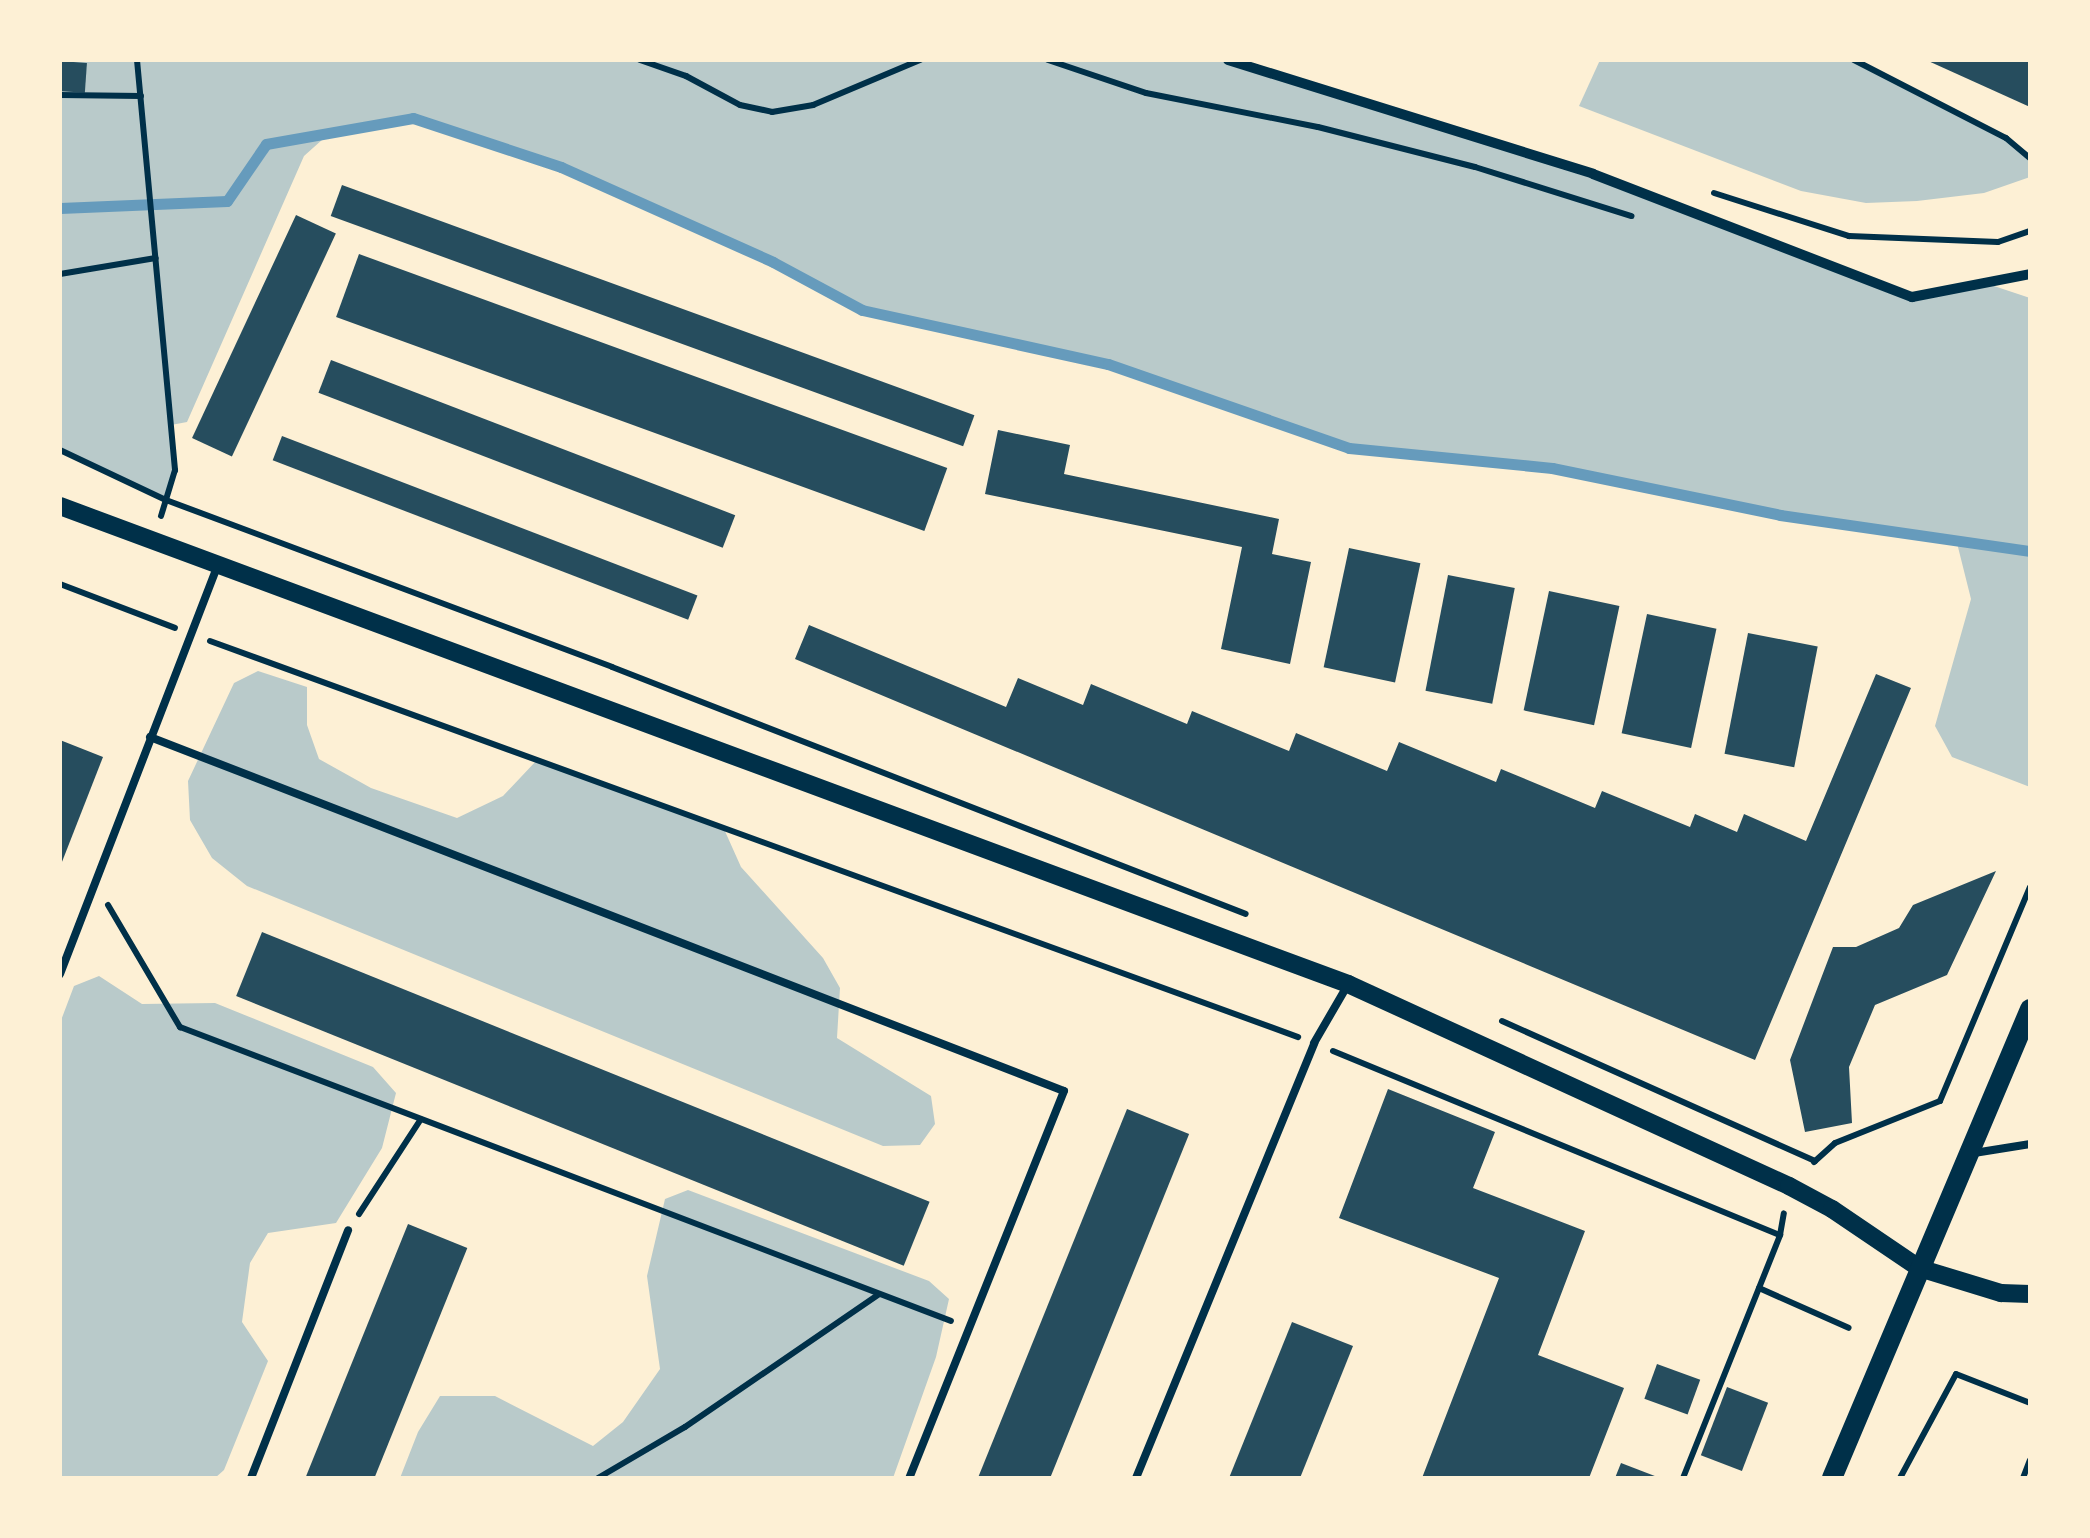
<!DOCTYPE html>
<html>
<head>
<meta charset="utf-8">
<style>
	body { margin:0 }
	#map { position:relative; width:2090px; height:1538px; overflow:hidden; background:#fdf0d5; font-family:"Roboto Serif",serif }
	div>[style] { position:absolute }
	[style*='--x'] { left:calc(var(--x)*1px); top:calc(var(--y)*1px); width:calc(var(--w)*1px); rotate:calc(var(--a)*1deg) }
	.green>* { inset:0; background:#b9caca }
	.stream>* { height:11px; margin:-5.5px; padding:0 5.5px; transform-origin:5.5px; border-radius:5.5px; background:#669bbc }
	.building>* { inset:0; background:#264d5e; transform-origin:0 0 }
	.path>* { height:6px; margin:-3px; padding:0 3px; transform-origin:3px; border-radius:3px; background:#003049 }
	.service>* { height:8px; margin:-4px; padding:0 4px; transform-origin:4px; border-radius:4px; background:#003049 }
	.minor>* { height:10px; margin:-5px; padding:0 5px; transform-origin:5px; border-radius:5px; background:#003049 }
	.tertiary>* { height:18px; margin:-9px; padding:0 9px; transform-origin:9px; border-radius:9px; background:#003049 }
	.secondary>* { height:20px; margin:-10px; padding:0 10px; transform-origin:10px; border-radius:10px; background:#003049 }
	span { translate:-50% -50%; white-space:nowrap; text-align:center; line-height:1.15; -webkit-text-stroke:8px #fdf0d5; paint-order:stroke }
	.frame { position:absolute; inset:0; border:62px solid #fdf0d5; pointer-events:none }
</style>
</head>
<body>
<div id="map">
	<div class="green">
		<div style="clip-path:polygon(60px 60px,1228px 60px,1593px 174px,1912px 297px,1985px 283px,2030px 298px,2030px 787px,1952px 757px,1935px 726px,1971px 599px,1956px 539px,1781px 514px,1553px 467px,1349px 446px,1109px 362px,863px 309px,774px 262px,561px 165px,413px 116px,332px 131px,304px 156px,187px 422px,171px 425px,175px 470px,166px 500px,60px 450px)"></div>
		<div style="clip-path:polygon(1600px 60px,1854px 60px,2006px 138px,2030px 158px,2030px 177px,1984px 193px,1917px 201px,1866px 203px,1801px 191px,1579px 106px)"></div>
		<div style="clip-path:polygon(258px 671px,307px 687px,307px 725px,319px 759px,371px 788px,457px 818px,503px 796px,537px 760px,724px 829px,741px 867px,823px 958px,840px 988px,837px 1038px,931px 1096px,935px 1124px,920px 1145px,883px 1146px,247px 886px,212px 858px,190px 820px,188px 781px,234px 683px)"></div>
		<div style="clip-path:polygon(99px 976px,142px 1004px,215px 1003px,373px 1067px,396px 1093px,382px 1148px,336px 1223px,268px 1233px,250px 1263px,242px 1322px,268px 1361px,224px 1470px,215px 1478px,60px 1478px,60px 1023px,74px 986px)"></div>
		<div style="clip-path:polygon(688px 1190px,929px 1281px,949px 1299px,936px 1357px,893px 1478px,400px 1478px,418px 1432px,440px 1396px,495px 1396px,593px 1446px,623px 1422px,660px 1369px,647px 1276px,665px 1199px)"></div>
	</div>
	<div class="stream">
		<div style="--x:60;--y:208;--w:167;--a:-2.4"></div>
		<div style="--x:227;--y:201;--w:69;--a:-55.6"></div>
		<div style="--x:266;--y:144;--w:149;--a:-10"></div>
		<div style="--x:413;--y:118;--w:156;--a:18.3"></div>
		<div style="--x:561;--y:167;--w:232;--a:24.1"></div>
		<div style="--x:773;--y:262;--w:101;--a:28.3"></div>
		<div style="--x:862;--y:310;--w:252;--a:12.4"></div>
		<div style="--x:1108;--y:364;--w:255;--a:19.2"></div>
		<div style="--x:1349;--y:448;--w:204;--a:5.6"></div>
		<div style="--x:1552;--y:468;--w:233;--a:11.6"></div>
		<div style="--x:1780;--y:515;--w:253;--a:8.2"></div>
	</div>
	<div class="building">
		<div style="clip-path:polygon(1926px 60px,2030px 60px,2030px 107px)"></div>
		<div style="left:60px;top:61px;width:27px;height:30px;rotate:4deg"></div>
		<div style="left:342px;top:185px;width:673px;height:33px;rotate:20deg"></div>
		<div style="left:296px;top:215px;width:44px;height:246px;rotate:25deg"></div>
		<div style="left:359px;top:254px;width:626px;height:67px;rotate:20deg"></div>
		<div style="left:331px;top:360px;width:433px;height:35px;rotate:21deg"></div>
		<div style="clip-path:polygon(998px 430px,1070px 445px,1064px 474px,1279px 519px,1272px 554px,1311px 562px,1290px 664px,1221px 649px,1242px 547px,985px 494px)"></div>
		<div style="left:282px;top:436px;width:445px;height:26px;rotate:21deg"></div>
		<div style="left:1349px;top:548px;width:73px;height:122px;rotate:12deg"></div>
		<div style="left:1448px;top:575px;width:68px;height:118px;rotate:11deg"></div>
		<div style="left:1549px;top:591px;width:72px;height:122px;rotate:12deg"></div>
		<div style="left:1647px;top:614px;width:71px;height:122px;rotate:12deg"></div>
		<div style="clip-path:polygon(809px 625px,1006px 707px,1018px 678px,1083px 705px,1091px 684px,1187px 724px,1192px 711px,1289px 751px,1296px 733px,1387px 771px,1399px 742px,1496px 782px,1501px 769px,1595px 808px,1602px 791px,1690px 827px,1695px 814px,1737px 832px,1744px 814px,1806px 841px,1876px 674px,1911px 688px,1755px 1060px,795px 659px)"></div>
		<div style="left:1748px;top:633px;width:71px;height:123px;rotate:11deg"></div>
		<div style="clip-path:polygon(60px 740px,103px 757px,60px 867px)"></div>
		<div style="clip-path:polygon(1996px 871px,1947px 975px,1875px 1005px,1849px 1067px,1852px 1123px,1805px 1132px,1790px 1060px,1833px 947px,1856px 947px,1899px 928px,1913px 905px)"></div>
		<div style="left:262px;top:932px;width:720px;height:69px;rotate:22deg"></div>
		<div style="clip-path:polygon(1388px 1089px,1495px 1132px,1473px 1188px,1585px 1231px,1538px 1355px,1624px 1388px,1589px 1478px,1422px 1478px,1499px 1278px,1339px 1218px)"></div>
		<div style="left:1127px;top:1109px;width:67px;height:398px;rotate:22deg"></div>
		<div style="left:408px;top:1224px;width:64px;height:274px;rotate:22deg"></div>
		<div style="clip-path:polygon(1292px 1322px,1353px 1346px,1300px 1478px,1229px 1478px)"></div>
		<div style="left:1657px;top:1364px;width:46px;height:37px;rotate:20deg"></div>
		<div style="left:1727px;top:1387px;width:44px;height:73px;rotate:21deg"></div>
		<div style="clip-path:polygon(1621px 1463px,1660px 1478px,1615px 1478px)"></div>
	</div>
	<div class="path">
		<div style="--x:137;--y:60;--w:412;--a:84.7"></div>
		<div style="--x:175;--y:470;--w:48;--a:106.9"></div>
		<div style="--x:640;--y:60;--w:49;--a:19.2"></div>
		<div style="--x:686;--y:76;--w:61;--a:28.2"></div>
		<div style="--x:740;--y:105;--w:33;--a:12"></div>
		<div style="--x:772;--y:112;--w:42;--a:-9.7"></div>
		<div style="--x:813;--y:105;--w:116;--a:-22.8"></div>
		<div style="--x:1048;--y:60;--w:103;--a:18.6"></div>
		<div style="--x:1146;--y:93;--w:175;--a:11.2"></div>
		<div style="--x:1318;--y:127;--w:162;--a:14.3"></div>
		<div style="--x:1475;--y:167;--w:164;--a:17.4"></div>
		<div style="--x:1854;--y:60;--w:171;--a:27.2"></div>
		<div style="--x:2006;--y:138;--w:31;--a:40"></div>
		<div style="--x:60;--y:95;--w:81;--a:0.7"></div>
		<div style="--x:1714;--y:193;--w:142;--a:17.7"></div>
		<div style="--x:1849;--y:236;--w:149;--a:2.3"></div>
		<div style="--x:1998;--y:242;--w:34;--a:-19"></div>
		<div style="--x:60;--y:274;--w:97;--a:-9.5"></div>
		<div style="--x:60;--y:450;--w:117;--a:25.3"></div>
		<div style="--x:166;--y:500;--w:476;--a:20.5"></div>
		<div style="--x:612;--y:667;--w:680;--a:21.29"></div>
		<div style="--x:60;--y:584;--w:123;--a:20.9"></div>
		<div style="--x:210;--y:641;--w:1158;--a:20"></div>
		<div style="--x:108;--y:905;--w:142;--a:59.5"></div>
		<div style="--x:180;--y:1027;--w:825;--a:20.87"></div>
		<div style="--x:1502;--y:1021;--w:343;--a:24.1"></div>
		<div style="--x:1333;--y:1051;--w:483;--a:22.4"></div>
		<div style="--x:1814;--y:1162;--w:28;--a:-42"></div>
		<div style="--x:1835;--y:1143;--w:113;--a:-21.8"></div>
		<div style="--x:1940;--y:1101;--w:232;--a:-67.2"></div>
		<div style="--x:359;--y:1214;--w:113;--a:-56.9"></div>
		<div style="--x:1759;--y:1288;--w:98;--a:24"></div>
		<div style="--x:598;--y:1478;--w:101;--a:-30.4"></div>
		<div style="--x:685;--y:1427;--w:235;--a:-34.4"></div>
		<div style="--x:1683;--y:1478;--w:262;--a:-68.2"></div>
		<div style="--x:1780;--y:1235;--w:22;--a:-80"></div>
		<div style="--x:1900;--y:1478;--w:118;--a:-61.7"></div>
		<div style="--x:1956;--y:1374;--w:79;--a:21.4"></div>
		<div style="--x:2023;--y:1478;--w:19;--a:-69"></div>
	</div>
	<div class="service">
		<div style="--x:150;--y:737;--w:980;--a:21.17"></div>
		<div style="--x:1064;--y:1091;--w:417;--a:111.8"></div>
		<div style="--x:60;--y:974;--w:435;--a:-68.9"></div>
		<div style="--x:1974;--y:1153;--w:57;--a:-9.1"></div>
		<div style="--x:251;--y:1478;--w:266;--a:-68.6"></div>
		<div style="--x:1136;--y:1478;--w:470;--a:-67.7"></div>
		<div style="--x:1314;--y:1043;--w:66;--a:-59.9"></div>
	</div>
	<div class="minor">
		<div style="--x:1228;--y:60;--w:382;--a:17.3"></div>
		<div style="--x:1593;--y:174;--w:342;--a:21.1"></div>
		<div style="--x:1912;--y:297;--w:120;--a:-11"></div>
	</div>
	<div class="tertiary">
		<div style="--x:60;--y:506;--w:1374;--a:20.36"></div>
		<div style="--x:1348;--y:984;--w:485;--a:24.6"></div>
		<div style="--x:1789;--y:1186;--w:49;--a:28.1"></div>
		<div style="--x:1832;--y:1209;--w:105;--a:34.1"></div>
		<div style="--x:1919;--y:1268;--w:86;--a:17"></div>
		<div style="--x:2001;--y:1293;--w:29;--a:2"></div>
	</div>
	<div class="secondary">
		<div style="--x:1832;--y:1478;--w:509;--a:-67.11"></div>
	</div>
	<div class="frame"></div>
</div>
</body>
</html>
